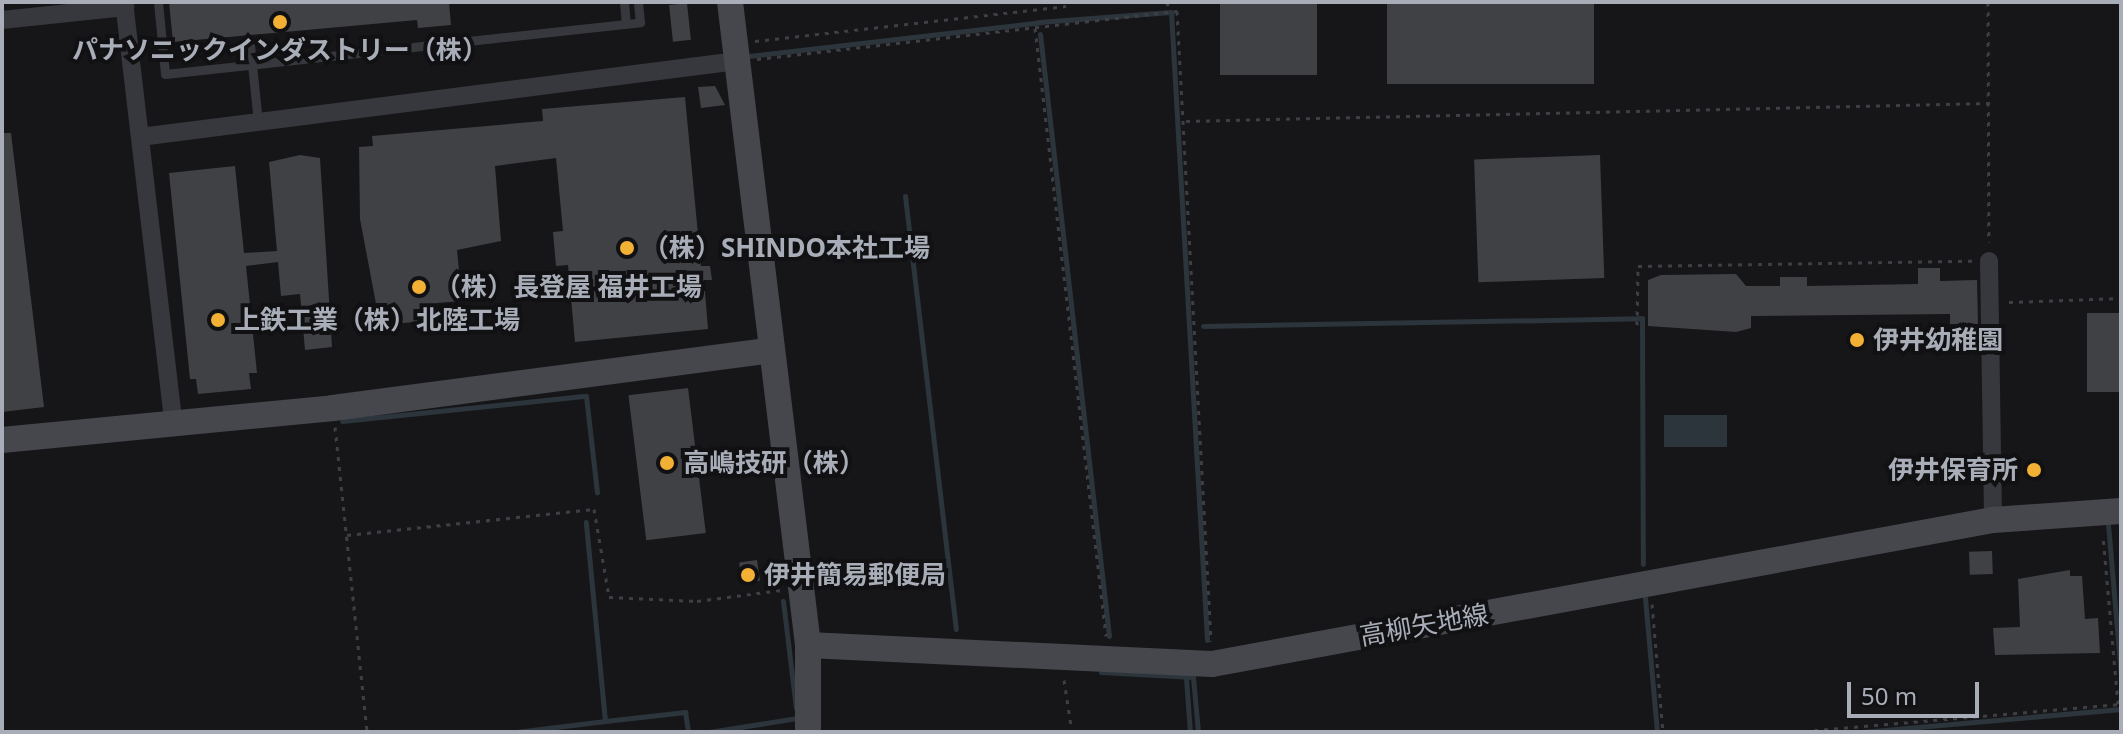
<!DOCTYPE html>
<html>
<head>
<meta charset="utf-8">
<style>
	body { margin:0 }
	#map { position:relative; width:2123px; height:734px; overflow:hidden; background:#161618; font-family:"Noto Sans","Noto Sans JP",sans-serif }
	div>[style] { position:absolute }
	[style*='--x'] { left:calc(var(--x)*1px); top:calc(var(--y)*1px); width:calc(var(--w)*1px); rotate:calc(var(--a)*1deg) }
	.water>* { inset:0; background:#2c353c; transform-origin:0 0 }
	.stream>* { height:5px; margin:-2.5px; padding:0 2.5px; transform-origin:2.5px; border-radius:2.5px; background:#2c353c }
	.building>* { inset:0; background:#404145; transform-origin:0 0 }
	.path>* { height:3px; margin-top:-1.5px; transform-origin:0; background:repeating-linear-gradient(90deg,#3d3f44 0 4px,transparent 0 10px) }
	.lane>* { height:9px; margin:-4.5px; padding:0 4.5px; transform-origin:4.5px; border-radius:4.5px; background:#37383d }
	.street>* { height:18px; margin:-9px; padding:0 9px; transform-origin:9px; border-radius:9px; background:#37383d }
	.secondary>* { height:26px; margin:-13px; padding:0 13px; transform-origin:13px; border-radius:13px; background:#45474d }
	.dots>* { width:22px; height:22px; translate:-50% -50%; box-sizing:border-box; border:4px solid #111113; border-radius:50% }
	span { translate:-50% -50%; white-space:nowrap; text-align:center; line-height:1.15; -webkit-text-stroke:8px #111113; paint-order:stroke }
	.poi-label { font-size:26px; color:#a8adb8; font-weight:700 }
	.left { translate:0 -50%; text-align:left }
	.right { translate:-100% -50%; text-align:right }
	.street-label { font-size:26px; color:#a8adb8 }
	.frame { position:absolute; inset:0; border:4px solid #a8adb8; pointer-events:none }
	.scale { position:absolute; left:1847px; top:682px; width:132px; height:36px; box-sizing:border-box; border:4px solid #a8adb8; border-top:0; padding-left:10px; font-size:24px; line-height:28px; white-space:nowrap; color:#a8adb8; -webkit-text-stroke:6px #111113; paint-order:stroke }
</style>
</head>
<body>
<div id="map">
	<div class="water">
		<div style="left:1664px;top:415px;width:63px;height:32px"></div>
	</div>
	<div class="stream">
		<div style="--x:1039;--y:22;--w:132;--a:-4.3"></div>
		<div style="--x:1171;--y:12;--w:629;--a:86.72"></div>
		<div style="--x:1040;--y:34;--w:606;--a:83.46"></div>
		<div style="--x:749;--y:56;--w:295;--a:-6.6"></div>
		<div style="--x:905;--y:196;--w:436;--a:83.3"></div>
		<div style="--x:1203;--y:326;--w:439;--a:-1"></div>
		<div style="--x:1642;--y:318;--w:246;--a:89.8"></div>
		<div style="--x:342;--y:421;--w:245;--a:-5.9"></div>
		<div style="--x:586;--y:396;--w:97;--a:83.5"></div>
		<div style="--x:2108;--y:524;--w:153;--a:85.1"></div>
		<div style="--x:1645;--y:598;--w:135;--a:84.9"></div>
		<div style="--x:783;--y:601;--w:108;--a:83.1"></div>
		<div style="--x:1101;--y:672;--w:92;--a:3.1"></div>
		<div style="--x:1193;--y:677;--w:55;--a:84.8"></div>
		<div style="--x:1186;--y:678;--w:54;--a:85.8"></div>
		<div style="--x:605;--y:721;--w:81;--a:-6.4"></div>
		<div style="--x:685;--y:712;--w:20;--a:81"></div>
		<div style="--x:516;--y:732;--w:90;--a:-7"></div>
		<div style="--x:605;--y:721;--w:200;--a:-95.5"></div>
		<div style="--x:709;--y:732;--w:89;--a:-9"></div>
		<div style="--x:1862;--y:732;--w:260;--a:-5.1"></div>
	</div>
	<div class="building">
		<div style="clip-path:polygon(169px 2px,449px 2px,451px 25px,418px 28px,417px 20px,173px 42px)"></div>
		<div style="left:1220px;top:2px;width:97px;height:73px"></div>
		<div style="left:1387px;top:2px;width:207px;height:82px"></div>
		<div style="left:687px;top:3px;width:37px;height:18px;rotate:84deg"></div>
		<div style="clip-path:polygon(715px 86px,725px 105px,701px 108px,698px 87px)"></div>
		<div style="clip-path:polygon(685px 97px,701px 266px,710px 266px,712px 280px,704px 280px,708px 329px,575px 342px,568px 265px,556px 266px,553px 232px,563px 231px,556px 158px,495px 166px,501px 241px,457px 250px,462px 301px,437px 303px,438px 320px,380px 325px,360px 219px,359px 147px,373px 146px,372px 136px,543px 121px,542px 109px)"></div>
		<div style="clip-path:polygon(2px 133px,11px 133px,44px 407px,2px 412px)"></div>
		<div style="clip-path:polygon(300px 155px,320px 158px,332px 347px,305px 350px,300px 294px,281px 296px,278px 262px,246px 266px,257px 373px,249px 373px,251px 389px,198px 394px,196px 379px,190px 379px,169px 173px,235px 166px,244px 253px,277px 251px,269px 162px)"></div>
		<div style="left:1600px;top:155px;width:123px;height:126px;rotate:88deg"></div>
		<div style="clip-path:polygon(1918px 268px,1940px 268px,1940px 281px,1977px 280px,1978px 324px,1950px 324px,1950px 314px,1751px 316px,1751px 328px,1736px 332px,1648px 326px,1648px 280px,1661px 275px,1736px 274px,1746px 286px,1780px 286px,1780px 277px,1807px 277px,1807px 286px,1918px 284px)"></div>
		<div style="left:2087px;top:313px;width:34px;height:79px"></div>
		<div style="left:688px;top:388px;width:146px;height:60px;rotate:83deg"></div>
		<div style="left:1992px;top:551px;width:23px;height:23px;rotate:88deg"></div>
		<div style="left:757px;top:560px;width:21px;height:18px;rotate:82deg"></div>
		<div style="clip-path:polygon(2070px 570px,2070px 576px,2082px 576px,2085px 619px,2098px 618px,2100px 653px,1995px 655px,1993px 628px,2020px 627px,2018px 579px)"></div>
	</div>
	<div class="path">
		<div style="--x:1167;--y:2;--w:4;--a:76"></div>
		<div style="--x:1988;--y:2;--w:240;--a:89.8"></div>
		<div style="--x:1035;--y:28;--w:612;--a:83.34"></div>
		<div style="--x:755;--y:41;--w:313;--a:-6.4"></div>
		<div style="--x:757;--y:59;--w:423;--a:-6.5"></div>
		<div style="--x:1177;--y:11;--w:631;--a:86.91"></div>
		<div style="--x:1186;--y:121;--w:804;--a:-1.28"></div>
		<div style="--x:2009;--y:302;--w:112;--a:-2"></div>
		<div style="--x:1637;--y:325;--w:59;--a:-89"></div>
		<div style="--x:1638;--y:266;--w:334;--a:-0.9"></div>
		<div style="--x:335;--y:427;--w:307;--a:84"></div>
		<div style="--x:347;--y:535;--w:248;--a:-6"></div>
		<div style="--x:594;--y:509;--w:89;--a:80.3"></div>
		<div style="--x:609;--y:597;--w:88;--a:2.6"></div>
		<div style="--x:697;--y:601;--w:86;--a:-7.4"></div>
		<div style="--x:1652;--y:604;--w:128;--a:85.1"></div>
		<div style="--x:1064;--y:680;--w:53;--a:81.3"></div>
		<div style="--x:1794;--y:732;--w:325;--a:-4.9"></div>
		<div style="--x:2118;--y:704;--w:170;--a:-95.1"></div>
	</div>
	<div class="lane">
		<div style="--x:158;--y:2;--w:72;--a:84.4"></div>
		<div style="--x:165;--y:74;--w:478;--a:-6.2"></div>
		<div style="--x:640;--y:22;--w:20;--a:-96"></div>
		<div style="--x:624;--y:2;--w:22;--a:85"></div>
		<div style="--x:250;--y:45;--w:78;--a:84.1"></div>
	</div>
	<div class="street">
		<div style="--x:124;--y:2;--w:420;--a:83.3"></div>
		<div style="--x:2;--y:20;--w:124;--a:-6"></div>
		<div style="--x:140;--y:137;--w:602;--a:-7.25"></div>
		<div style="--x:1989;--y:261;--w:259;--a:89.1"></div>
	</div>
	<div class="secondary">
		<div style="--x:730;--y:2;--w:648;--a:83.08"></div>
		<div style="--x:808;--y:645;--w:87;--a:90"></div>
		<div style="--x:2;--y:440;--w:333;--a:-5.5"></div>
		<div style="--x:333;--y:408;--w:439;--a:-7.5"></div>
		<div style="--x:808;--y:645;--w:404;--a:2.7"></div>
		<div style="--x:1212;--y:664;--w:794;--a:-10.45"></div>
		<div style="--x:1993;--y:520;--w:128;--a:-4"></div>
	</div>
	<div class="dots">
		<div style="left:280px;top:22px;background:#f2b134"></div>
		<div style="left:627px;top:248px;background:#f2b134"></div>
		<div style="left:419px;top:287px;background:#f2b134"></div>
		<div style="left:218px;top:320px;background:#f2b134"></div>
		<div style="left:1857px;top:340px;background:#f2b134"></div>
		<div style="left:667px;top:463px;background:#f2b134"></div>
		<div style="left:2034px;top:470px;background:#f2b134"></div>
		<div style="left:748px;top:575px;background:#f2b134"></div>
	</div>
	<div class="poi-label">
		<span style="left:280px;top:50px">パナソニックインダストリー（株）</span>
		<span class="left" style="left:643px;top:248px">（株）SHINDO本社工場</span>
		<span class="left" style="left:435px;top:287px">（株）長登屋 福井工場</span>
		<span class="left" style="left:234px;top:320px">上鉄工業（株）北陸工場</span>
		<span class="left" style="left:1873px;top:340px">伊井幼稚園</span>
		<span class="left" style="left:683px;top:463px">高嶋技研（株）</span>
		<span class="right" style="left:2018px;top:470px">伊井保育所</span>
		<span class="left" style="left:764px;top:575px">伊井簡易郵便局</span>
	</div>
	<div class="street-label">
		<span style="left:1424px;top:625px;rotate:-10deg">高柳矢地線</span>
	</div>
	<div class="frame"></div>
	<div class="scale">50 m</div>
</div>
</body>
</html>
